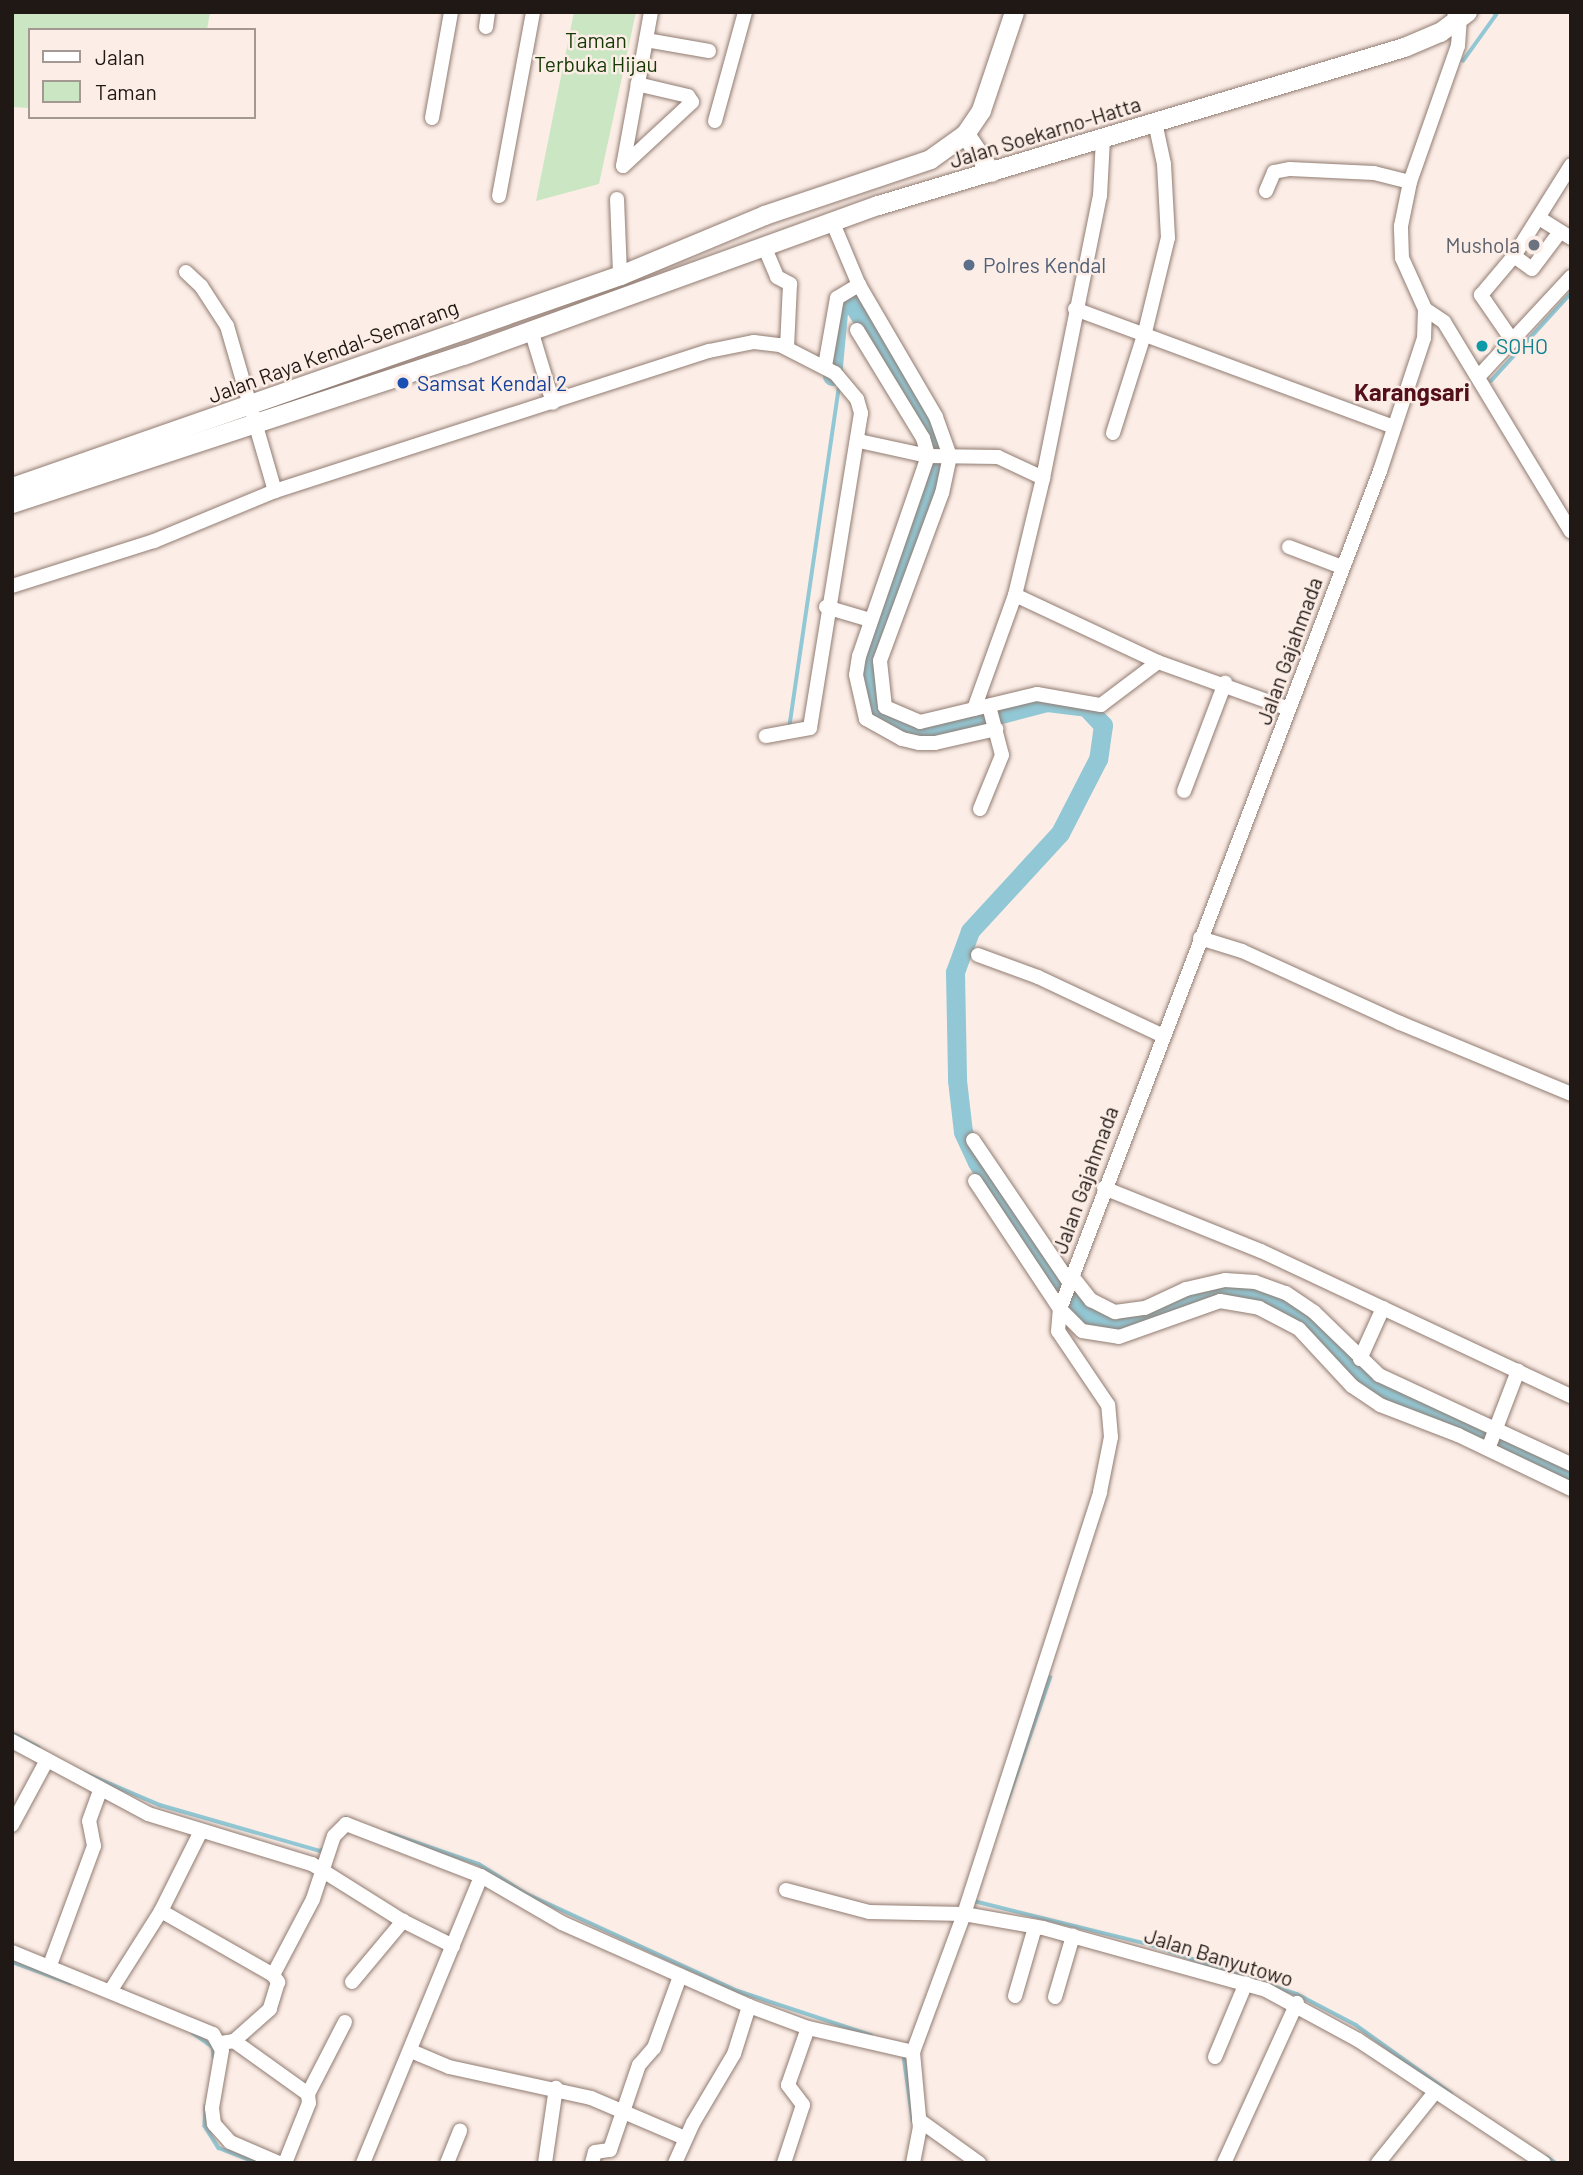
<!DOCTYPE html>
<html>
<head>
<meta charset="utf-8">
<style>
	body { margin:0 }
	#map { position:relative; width:1583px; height:2175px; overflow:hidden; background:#fceee7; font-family:Barlow,sans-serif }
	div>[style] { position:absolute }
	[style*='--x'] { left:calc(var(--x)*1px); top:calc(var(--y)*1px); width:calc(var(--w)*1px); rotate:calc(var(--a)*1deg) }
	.green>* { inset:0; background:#cbe6c2 }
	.stream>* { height:3.5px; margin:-1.75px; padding:0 1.75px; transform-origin:1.75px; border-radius:1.75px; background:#92c8d5 }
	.river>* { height:19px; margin:-9.5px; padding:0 9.5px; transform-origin:9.5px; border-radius:9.5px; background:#92c8d5 }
	.roads { filter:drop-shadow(0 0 2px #917c72) drop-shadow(0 0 2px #917c72) }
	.minor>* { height:14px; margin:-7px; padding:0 7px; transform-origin:7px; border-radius:7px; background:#fff }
	.highway>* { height:19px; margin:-9.5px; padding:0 9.5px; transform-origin:9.5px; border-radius:9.5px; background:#fff }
	.dots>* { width:19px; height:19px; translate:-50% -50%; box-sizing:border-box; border:4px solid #fceee7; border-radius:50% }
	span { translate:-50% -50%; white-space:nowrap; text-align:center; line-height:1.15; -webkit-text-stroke:5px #fceee7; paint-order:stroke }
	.park-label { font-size:21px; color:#153904 }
	.street-label { font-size:21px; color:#201815 }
	.worship-label { font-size:21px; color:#5b616d }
	.right { translate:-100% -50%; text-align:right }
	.service-label { font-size:21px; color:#4e5e75 }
	.left { translate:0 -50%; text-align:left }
	.culture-label { font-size:21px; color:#0d838f }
	.transit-label { font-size:21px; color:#164399 }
	.quarter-label { font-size:24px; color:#540f1d; font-weight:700 }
	.frame { position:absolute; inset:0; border:14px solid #201815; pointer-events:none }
	.legend { position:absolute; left:28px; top:28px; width:228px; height:91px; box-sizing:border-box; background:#fceee7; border:2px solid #a49893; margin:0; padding:9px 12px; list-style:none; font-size:21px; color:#201815 }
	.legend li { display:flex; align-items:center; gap:14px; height:35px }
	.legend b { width:35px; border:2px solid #a49893 }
</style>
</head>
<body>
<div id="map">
	<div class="green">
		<div style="clip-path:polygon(12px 12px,210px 12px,207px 30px,30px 30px,30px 108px,12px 107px)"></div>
		<div style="clip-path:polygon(574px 12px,636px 12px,599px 184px,536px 201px)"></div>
	</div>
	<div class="stream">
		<div style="--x:1463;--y:61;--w:57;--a:-54.3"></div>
		<div style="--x:1496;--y:15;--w:4;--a:-135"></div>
		<div style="--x:1491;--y:381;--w:119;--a:-47.7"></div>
		<div style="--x:789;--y:729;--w:346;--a:-81.7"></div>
		<div style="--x:12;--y:1733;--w:30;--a:28"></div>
		<div style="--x:85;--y:1773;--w:82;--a:23.1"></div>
		<div style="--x:160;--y:1805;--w:166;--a:16"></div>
		<div style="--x:320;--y:1851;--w:6;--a:-31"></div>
		<div style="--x:1005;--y:1808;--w:138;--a:-70.9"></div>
		<div style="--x:334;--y:1829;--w:16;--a:-43"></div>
		<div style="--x:389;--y:1833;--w:95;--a:19"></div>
		<div style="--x:479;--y:1864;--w:54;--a:32.2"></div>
		<div style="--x:525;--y:1893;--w:234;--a:24.7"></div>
		<div style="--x:738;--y:1991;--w:140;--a:18.3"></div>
		<div style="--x:974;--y:1901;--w:179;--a:13.9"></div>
		<div style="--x:1148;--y:1944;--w:157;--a:18.6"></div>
		<div style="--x:1297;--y:1994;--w:67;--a:27.7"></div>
		<div style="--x:1356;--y:2025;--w:117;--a:35.6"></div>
		<div style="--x:12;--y:1962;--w:62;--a:19.9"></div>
		<div style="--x:193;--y:2033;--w:24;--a:35"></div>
		<div style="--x:213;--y:2047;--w:10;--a:84"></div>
		<div style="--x:904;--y:2056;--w:65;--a:82"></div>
		<div style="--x:206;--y:2106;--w:20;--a:93"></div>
		<div style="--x:205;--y:2126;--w:26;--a:58"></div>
		<div style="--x:219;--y:2148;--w:41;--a:21.5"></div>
		<div style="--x:1547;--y:2157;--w:11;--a:34"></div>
	</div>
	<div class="river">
		<div style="--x:832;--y:376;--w:74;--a:-84.6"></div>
		<div style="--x:839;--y:302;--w:10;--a:-29"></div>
		<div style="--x:848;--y:297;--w:143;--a:57.9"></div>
		<div style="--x:924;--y:418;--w:34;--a:67"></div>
		<div style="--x:937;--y:449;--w:39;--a:99"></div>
		<div style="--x:931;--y:488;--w:166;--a:110.1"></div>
		<div style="--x:874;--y:644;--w:33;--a:99"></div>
		<div style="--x:869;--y:677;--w:41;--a:77.3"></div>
		<div style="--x:878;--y:717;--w:42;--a:18"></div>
		<div style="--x:918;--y:730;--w:26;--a:-2"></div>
		<div style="--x:944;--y:729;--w:106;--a:-14.7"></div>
		<div style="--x:1047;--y:702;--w:39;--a:7"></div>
		<div style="--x:1086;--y:707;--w:25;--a:47"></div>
		<div style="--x:1103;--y:725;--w:34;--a:98"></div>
		<div style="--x:1098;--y:759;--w:83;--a:117.2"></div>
		<div style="--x:1060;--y:833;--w:133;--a:132.6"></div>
		<div style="--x:970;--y:931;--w:44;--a:110.1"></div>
		<div style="--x:955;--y:972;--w:108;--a:88.9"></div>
		<div style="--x:957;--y:1080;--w:52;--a:83.4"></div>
		<div style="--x:963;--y:1132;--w:33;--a:65"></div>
		<div style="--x:977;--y:1162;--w:150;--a:56.9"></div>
		<div style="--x:1059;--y:1288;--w:47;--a:43.3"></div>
		<div style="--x:1093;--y:1320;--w:13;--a:13"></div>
		<div style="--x:1106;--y:1323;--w:37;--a:-6"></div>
		<div style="--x:1143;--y:1319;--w:66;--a:-23.1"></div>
		<div style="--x:1204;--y:1293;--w:38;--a:-3"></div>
		<div style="--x:1242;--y:1291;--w:30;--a:15"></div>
		<div style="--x:1271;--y:1299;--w:37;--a:29"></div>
		<div style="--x:1303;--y:1317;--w:69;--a:46.2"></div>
		<div style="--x:1351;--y:1367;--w:48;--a:38.3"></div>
		<div style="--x:1389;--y:1397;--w:74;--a:20.6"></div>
		<div style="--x:1458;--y:1423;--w:125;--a:25.1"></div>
	</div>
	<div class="roads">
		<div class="minor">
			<div style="--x:486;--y:27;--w:15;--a:-82"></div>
			<div style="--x:646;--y:40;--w:64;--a:9.9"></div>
			<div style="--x:432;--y:118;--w:108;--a:-79.8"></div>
			<div style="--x:715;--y:121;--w:113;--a:-74.6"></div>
			<div style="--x:623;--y:166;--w:157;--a:-79.7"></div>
			<div style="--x:623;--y:166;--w:94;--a:-42.8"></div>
			<div style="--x:692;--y:102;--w:7;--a:-124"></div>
			<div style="--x:688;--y:96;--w:52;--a:-166.8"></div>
			<div style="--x:1266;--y:191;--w:21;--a:-67"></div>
			<div style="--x:1274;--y:172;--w:16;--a:-11"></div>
			<div style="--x:1290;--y:169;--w:84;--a:2.7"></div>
			<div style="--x:1374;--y:173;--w:37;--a:14"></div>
			<div style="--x:499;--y:196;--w:187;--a:-79.5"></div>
			<div style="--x:617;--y:199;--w:76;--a:87.7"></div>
			<div style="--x:1539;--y:218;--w:38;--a:32"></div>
			<div style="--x:835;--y:228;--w:62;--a:67.2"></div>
			<div style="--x:859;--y:285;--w:153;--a:59.7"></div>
			<div style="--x:936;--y:417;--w:41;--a:70.3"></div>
			<div style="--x:950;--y:456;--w:38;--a:102"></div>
			<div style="--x:942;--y:493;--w:179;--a:110.3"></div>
			<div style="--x:880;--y:661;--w:46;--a:83.8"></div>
			<div style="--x:885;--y:707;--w:38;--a:23"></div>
			<div style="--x:920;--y:722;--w:120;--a:-13.5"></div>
			<div style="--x:1037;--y:694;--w:65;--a:9.8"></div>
			<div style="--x:1101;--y:705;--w:71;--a:-37"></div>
			<div style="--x:1158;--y:662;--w:139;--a:19.7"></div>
			<div style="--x:767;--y:253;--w:26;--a:67"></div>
			<div style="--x:777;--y:277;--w:15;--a:28"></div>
			<div style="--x:790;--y:284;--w:63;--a:92.7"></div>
			<div style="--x:1514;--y:256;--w:22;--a:36"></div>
			<div style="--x:1532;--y:269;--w:46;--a:-52.9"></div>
			<div style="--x:186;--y:272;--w:21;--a:43"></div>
			<div style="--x:201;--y:286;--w:48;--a:57"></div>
			<div style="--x:227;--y:326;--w:172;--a:73.8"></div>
			<div style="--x:1075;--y:309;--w:340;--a:20.3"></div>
			<div style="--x:1425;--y:309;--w:23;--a:34"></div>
			<div style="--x:1444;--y:322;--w:245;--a:58.8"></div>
			<div style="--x:531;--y:330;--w:76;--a:73.2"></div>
			<div style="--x:857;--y:330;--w:127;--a:58.6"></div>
			<div style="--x:923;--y:438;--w:19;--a:74"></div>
			<div style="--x:928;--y:456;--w:212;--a:109"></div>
			<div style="--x:859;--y:656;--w:19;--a:99"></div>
			<div style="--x:856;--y:675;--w:45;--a:77.2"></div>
			<div style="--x:866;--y:719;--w:41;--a:29.1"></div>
			<div style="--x:902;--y:739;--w:17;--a:13"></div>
			<div style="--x:919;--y:743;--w:16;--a:0"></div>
			<div style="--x:935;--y:743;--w:63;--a:-12.9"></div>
			<div style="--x:1512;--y:340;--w:55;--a:-124.6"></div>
			<div style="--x:1481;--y:295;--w:51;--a:-49.8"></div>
			<div style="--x:1514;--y:256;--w:107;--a:-57.9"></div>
			<div style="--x:825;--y:366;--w:69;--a:-80"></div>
			<div style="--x:837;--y:298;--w:26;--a:-31"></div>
			<div style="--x:1479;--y:376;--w:135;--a:-47.1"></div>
			<div style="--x:1113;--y:433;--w:106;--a:-72.4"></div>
			<div style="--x:1145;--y:332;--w:97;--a:-76.3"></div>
			<div style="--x:1168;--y:238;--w:74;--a:-93.1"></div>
			<div style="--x:1164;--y:164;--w:43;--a:-102.1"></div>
			<div style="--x:859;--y:441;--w:71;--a:12.3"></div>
			<div style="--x:928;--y:456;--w:70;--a:0.8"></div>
			<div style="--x:998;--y:457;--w:50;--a:25"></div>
			<div style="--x:1289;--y:547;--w:57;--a:20.7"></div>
			<div style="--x:12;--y:586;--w:149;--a:-17.6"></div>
			<div style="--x:154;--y:541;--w:131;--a:-22.5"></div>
			<div style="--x:275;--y:491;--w:456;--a:-17.9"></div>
			<div style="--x:709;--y:351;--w:46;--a:-11.3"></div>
			<div style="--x:754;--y:342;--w:26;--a:7"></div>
			<div style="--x:780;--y:345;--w:62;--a:27"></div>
			<div style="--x:835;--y:373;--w:34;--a:50"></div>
			<div style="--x:857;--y:399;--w:15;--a:74"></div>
			<div style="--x:861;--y:413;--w:319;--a:99.2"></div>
			<div style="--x:810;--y:728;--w:45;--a:169.7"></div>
			<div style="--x:1015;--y:595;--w:158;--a:25.1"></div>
			<div style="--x:826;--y:607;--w:46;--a:16.5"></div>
			<div style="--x:974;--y:709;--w:121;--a:-70.2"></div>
			<div style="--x:1015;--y:595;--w:120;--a:-76.5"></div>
			<div style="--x:1043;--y:478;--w:288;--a:-78.6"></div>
			<div style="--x:1100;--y:196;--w:57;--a:-87"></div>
			<div style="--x:1184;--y:791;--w:116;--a:-69.2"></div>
			<div style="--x:980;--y:809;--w:58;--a:-67.8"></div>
			<div style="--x:1002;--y:755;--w:51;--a:-104.9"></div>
			<div style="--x:1200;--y:938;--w:44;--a:17.2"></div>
			<div style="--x:1242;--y:951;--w:174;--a:24.5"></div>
			<div style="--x:1400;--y:1023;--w:185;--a:22.5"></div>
			<div style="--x:978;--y:955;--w:64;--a:20.1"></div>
			<div style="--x:1038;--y:977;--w:136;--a:25.2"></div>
			<div style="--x:973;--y:1140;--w:173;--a:55.9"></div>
			<div style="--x:975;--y:1181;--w:154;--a:56.4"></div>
			<div style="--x:1060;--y:1309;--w:31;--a:45"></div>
			<div style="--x:1082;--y:1331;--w:37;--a:9"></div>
			<div style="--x:1119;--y:1337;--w:107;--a:-19.6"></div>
			<div style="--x:1220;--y:1301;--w:40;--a:10"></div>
			<div style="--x:1259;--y:1308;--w:45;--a:27.7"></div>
			<div style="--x:1299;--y:1329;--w:78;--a:47.1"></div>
			<div style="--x:1352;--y:1386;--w:34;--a:34"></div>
			<div style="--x:1380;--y:1405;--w:84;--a:21"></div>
			<div style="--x:1458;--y:1435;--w:125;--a:25.5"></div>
			<div style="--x:1104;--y:1188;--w:169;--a:21.9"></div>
			<div style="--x:1261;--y:1251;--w:342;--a:25.1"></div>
			<div style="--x:1072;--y:1276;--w:31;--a:52"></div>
			<div style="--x:1091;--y:1300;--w:27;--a:27"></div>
			<div style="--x:1115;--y:1312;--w:30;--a:-8"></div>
			<div style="--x:1145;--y:1308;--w:45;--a:-24.9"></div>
			<div style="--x:1186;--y:1289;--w:40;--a:-13"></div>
			<div style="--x:1225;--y:1280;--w:30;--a:4"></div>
			<div style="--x:1255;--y:1282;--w:33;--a:20"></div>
			<div style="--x:1286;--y:1293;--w:34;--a:34"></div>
			<div style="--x:1314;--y:1312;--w:91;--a:44.1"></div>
			<div style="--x:1379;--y:1375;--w:212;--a:24.9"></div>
			<div style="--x:1360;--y:1359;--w:56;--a:-65.7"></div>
			<div style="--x:1488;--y:1449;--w:84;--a:-69"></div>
			<div style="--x:12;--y:1741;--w:154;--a:28.2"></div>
			<div style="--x:148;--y:1814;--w:171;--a:17"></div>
			<div style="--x:312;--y:1864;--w:107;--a:32.1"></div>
			<div style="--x:403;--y:1921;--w:56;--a:26.6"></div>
			<div style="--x:12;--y:1825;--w:74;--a:-61.7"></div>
			<div style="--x:786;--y:1890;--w:86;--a:14.8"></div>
			<div style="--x:869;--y:1912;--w:95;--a:1.2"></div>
			<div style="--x:964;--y:1914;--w:80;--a:10"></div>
			<div style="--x:1043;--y:1928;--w:231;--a:15.5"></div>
			<div style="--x:1266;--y:1990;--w:105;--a:28.5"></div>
			<div style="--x:1358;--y:2040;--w:223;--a:33.5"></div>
			<div style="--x:161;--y:1911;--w:129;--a:29.7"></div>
			<div style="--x:273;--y:1975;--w:9;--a:54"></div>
			<div style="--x:278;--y:1982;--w:28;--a:107"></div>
			<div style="--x:270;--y:2009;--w:48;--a:138.4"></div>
			<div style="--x:234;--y:2041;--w:13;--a:171"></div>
			<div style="--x:12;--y:1952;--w:217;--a:22.2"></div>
			<div style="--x:213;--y:2034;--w:18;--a:61"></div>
			<div style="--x:222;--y:2050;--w:59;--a:99.8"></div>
			<div style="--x:212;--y:2108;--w:16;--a:83"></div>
			<div style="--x:214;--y:2124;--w:24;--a:48"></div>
			<div style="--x:230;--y:2142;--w:53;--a:23.2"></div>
			<div style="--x:50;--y:1965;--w:127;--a:-69.7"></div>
			<div style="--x:94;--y:1846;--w:25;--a:-101"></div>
			<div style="--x:89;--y:1821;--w:33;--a:-70"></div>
			<div style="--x:273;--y:1975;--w:86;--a:-62.2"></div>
			<div style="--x:313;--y:1899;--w:66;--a:-71.6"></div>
			<div style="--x:334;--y:1836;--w:17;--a:-45"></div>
			<div style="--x:346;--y:1824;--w:145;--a:21.1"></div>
			<div style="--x:481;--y:1876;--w:94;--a:30.1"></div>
			<div style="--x:562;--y:1923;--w:205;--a:23.9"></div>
			<div style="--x:749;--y:2006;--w:63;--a:20.4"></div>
			<div style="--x:808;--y:2028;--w:108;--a:12.9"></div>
			<div style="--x:352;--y:1982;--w:80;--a:-50.1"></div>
			<div style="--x:111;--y:1990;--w:93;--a:-57.7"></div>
			<div style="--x:161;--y:1911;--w:89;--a:-63.4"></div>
			<div style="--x:1015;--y:1996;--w:72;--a:-73.8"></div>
			<div style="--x:1055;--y:1997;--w:64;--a:-73.6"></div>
			<div style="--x:234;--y:2041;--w:91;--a:35.6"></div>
			<div style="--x:308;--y:2094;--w:9;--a:84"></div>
			<div style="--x:309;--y:2103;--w:65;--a:111.8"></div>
			<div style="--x:411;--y:2051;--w:41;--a:22.8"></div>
			<div style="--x:449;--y:2067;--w:145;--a:12.3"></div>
			<div style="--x:591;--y:2098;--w:102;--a:23.1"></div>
			<div style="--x:1215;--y:2057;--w:80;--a:-67.3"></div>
			<div style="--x:308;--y:2094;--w:81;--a:-62.8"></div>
			<div style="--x:919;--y:2120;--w:74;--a:35.6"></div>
			<div style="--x:363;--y:2163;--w:310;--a:-67.6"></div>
			<div style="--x:447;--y:2163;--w:35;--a:-68"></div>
			<div style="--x:545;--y:2163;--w:76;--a:-81.7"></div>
			<div style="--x:592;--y:2163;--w:11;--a:-75"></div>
			<div style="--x:595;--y:2152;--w:15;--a:-8"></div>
			<div style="--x:610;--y:2150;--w:90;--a:-71.2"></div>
			<div style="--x:639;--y:2065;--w:23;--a:-49"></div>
			<div style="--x:654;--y:2048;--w:77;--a:-70.1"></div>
			<div style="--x:675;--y:2163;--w:44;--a:-65.8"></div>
			<div style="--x:693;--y:2123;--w:80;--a:-59.3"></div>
			<div style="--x:734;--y:2054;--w:50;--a:-72.6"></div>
			<div style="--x:784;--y:2163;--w:61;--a:-71.9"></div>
			<div style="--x:803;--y:2105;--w:25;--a:-127"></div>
			<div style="--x:788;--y:2085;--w:60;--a:-70.7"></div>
			<div style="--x:913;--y:2163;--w:36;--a:-79"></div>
			<div style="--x:920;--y:2128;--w:76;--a:-95.3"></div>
			<div style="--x:913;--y:2052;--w:147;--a:-69.7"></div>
			<div style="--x:964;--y:1914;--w:443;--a:-72.1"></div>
			<div style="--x:1100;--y:1492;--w:56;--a:-78.7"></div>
			<div style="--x:1111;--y:1437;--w:32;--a:-95"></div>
			<div style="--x:1108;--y:1405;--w:89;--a:-124"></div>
			<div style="--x:1058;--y:1331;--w:22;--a:-85"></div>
			<div style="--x:1060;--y:1309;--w:897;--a:-69.1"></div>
			<div style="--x:1380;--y:471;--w:140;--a:-71.7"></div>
			<div style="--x:1424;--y:338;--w:29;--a:-88"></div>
			<div style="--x:1425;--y:309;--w:56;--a:-114.3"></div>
			<div style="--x:1402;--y:258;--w:32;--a:-92"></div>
			<div style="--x:1401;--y:226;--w:45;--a:-78.4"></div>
			<div style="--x:1410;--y:182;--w:144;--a:-70.6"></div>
			<div style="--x:1458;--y:46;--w:27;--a:-86"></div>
			<div style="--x:1460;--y:19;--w:8;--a:-135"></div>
			<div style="--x:1224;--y:2163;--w:176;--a:-65.5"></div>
			<div style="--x:1378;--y:2163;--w:91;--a:-51.2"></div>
		</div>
		<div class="highway">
			<div style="--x:965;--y:134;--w:46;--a:55.6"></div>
			<div style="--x:12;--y:487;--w:644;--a:-19.22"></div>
			<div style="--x:620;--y:275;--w:156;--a:-22.6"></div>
			<div style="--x:764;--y:215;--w:175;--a:-18.6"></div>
			<div style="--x:930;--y:159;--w:43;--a:-35.5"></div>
			<div style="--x:965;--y:134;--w:29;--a:-56"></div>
			<div style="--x:981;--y:110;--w:103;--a:-71.4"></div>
			<div style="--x:12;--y:503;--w:475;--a:-18.2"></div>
			<div style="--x:463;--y:355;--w:441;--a:-19.9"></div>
			<div style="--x:878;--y:205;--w:549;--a:-16.72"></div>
			<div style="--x:1404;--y:47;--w:39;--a:-23"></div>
			<div style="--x:1440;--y:32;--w:34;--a:-37"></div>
		</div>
	</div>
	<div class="dots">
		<div style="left:1534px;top:245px;background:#6b7280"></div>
		<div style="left:969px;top:265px;background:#5c6f8a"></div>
		<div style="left:1482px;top:346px;background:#0f9aa8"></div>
		<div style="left:403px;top:383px;background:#1a4fb4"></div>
	</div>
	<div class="park-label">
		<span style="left:596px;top:52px">Taman<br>Terbuka Hijau</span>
	</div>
	<div class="street-label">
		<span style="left:1045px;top:132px;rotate:-17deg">Jalan Soekarno-Hatta</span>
		<span style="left:333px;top:351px;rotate:-20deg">Jalan Raya Kendal-Semarang</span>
		<span style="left:1289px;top:651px;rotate:-70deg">Jalan Gajahmada</span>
		<span style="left:1085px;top:1180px;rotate:-70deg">Jalan Gajahmada</span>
		<span style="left:1219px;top:1957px;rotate:17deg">Jalan Banyutowo</span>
	</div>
	<div class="worship-label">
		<span class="right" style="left:1520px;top:245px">Mushola</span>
	</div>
	<div class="service-label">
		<span class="left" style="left:983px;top:265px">Polres Kendal</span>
	</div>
	<div class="culture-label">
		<span class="left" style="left:1496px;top:346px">SOHO</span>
	</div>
	<div class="transit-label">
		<span class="left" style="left:417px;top:383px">Samsat Kendal 2</span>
	</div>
	<div class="quarter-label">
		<span style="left:1412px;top:392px">Karangsari</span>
	</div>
	<div class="frame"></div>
	<ul class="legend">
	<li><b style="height:9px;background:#fff"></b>Jalan</li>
	<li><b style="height:19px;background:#cbe6c2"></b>Taman</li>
	</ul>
</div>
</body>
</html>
